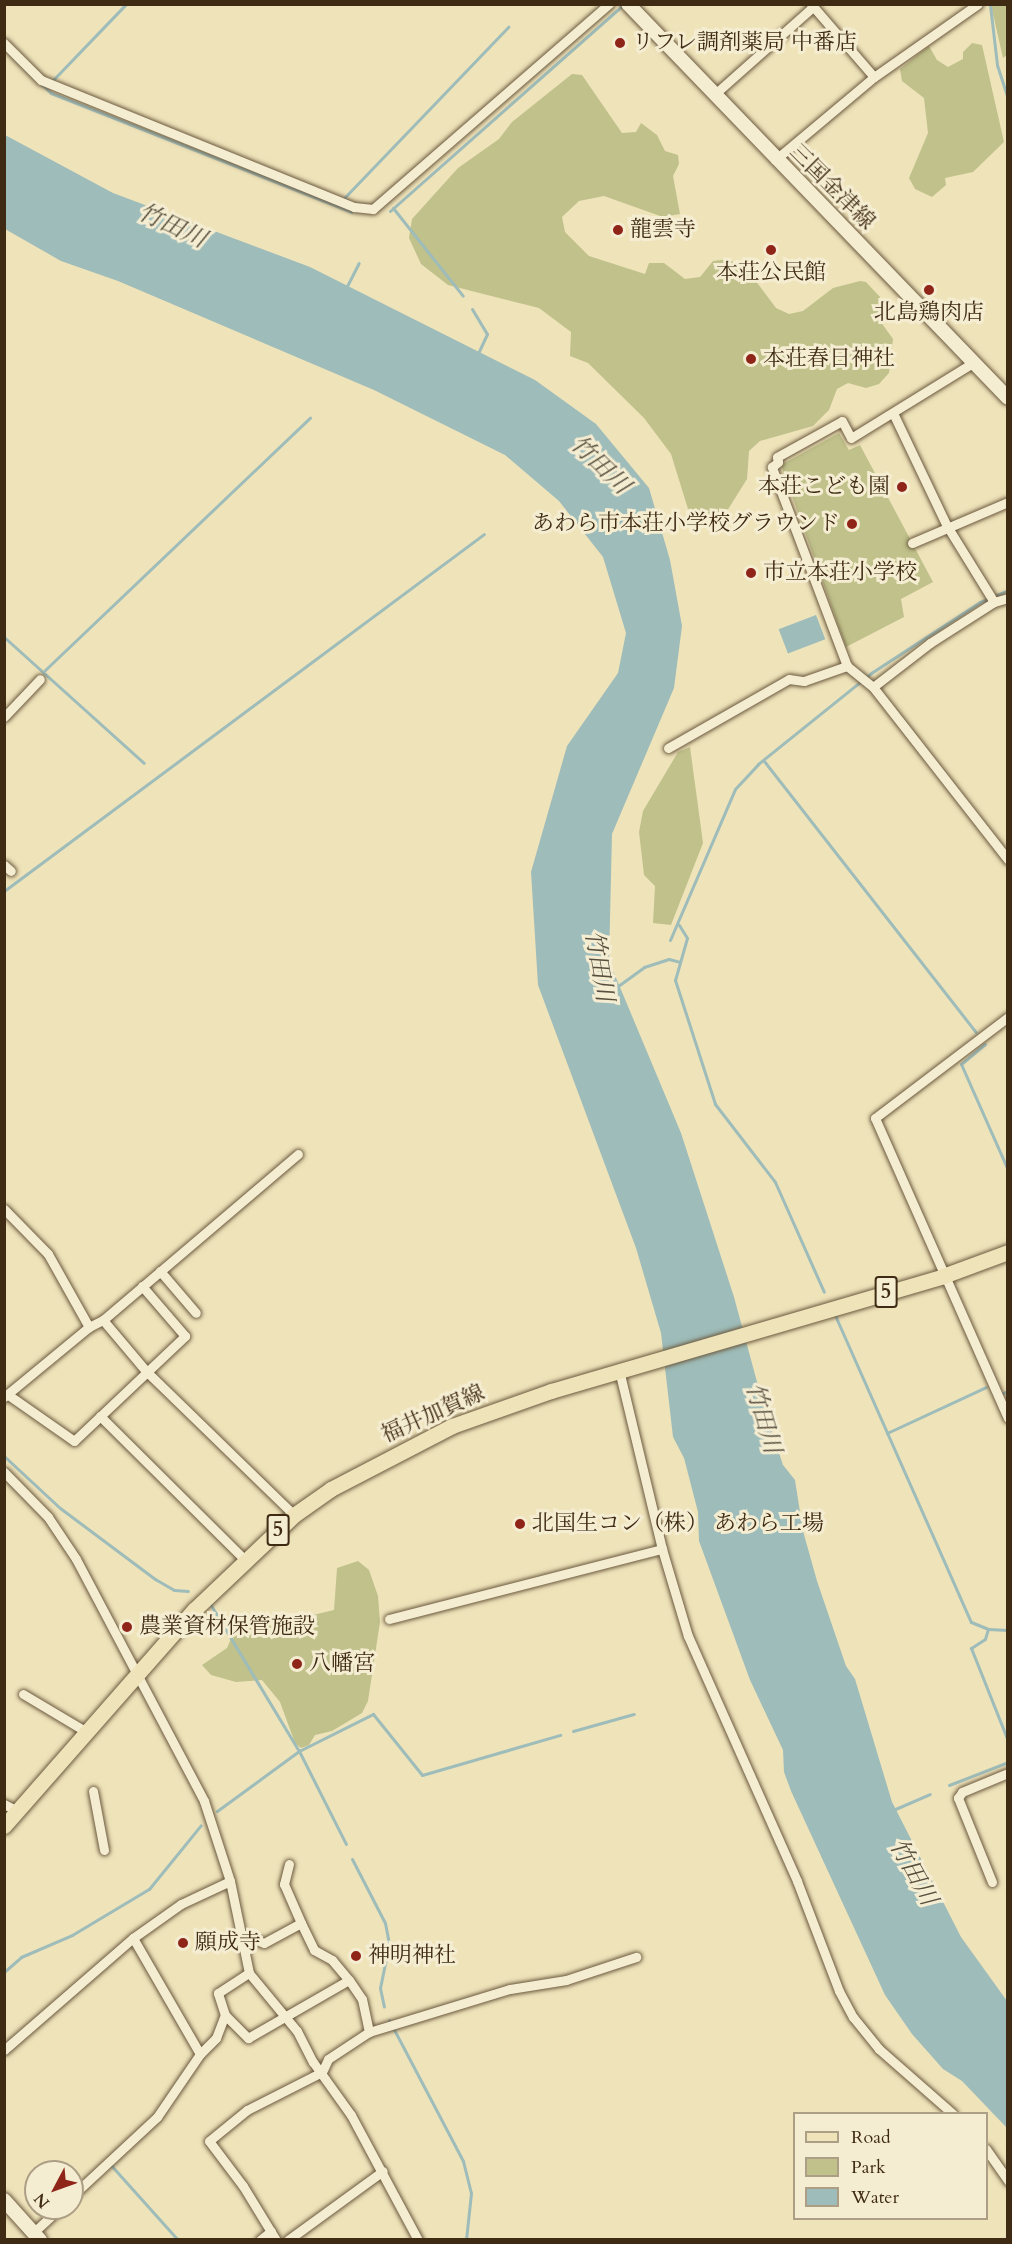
<!DOCTYPE html>
<html>
<head>
<meta charset="utf-8">
<style>
	body { margin:0 }
	#map { position:relative; width:1012px; height:2244px; overflow:hidden; background:#efe3ba; font-family:Cardo,"Noto Serif JP",serif }
	div>[style] { position:absolute }
	[style*='--x'] { left:calc(var(--x)*1px); top:calc(var(--y)*1px); width:calc(var(--w)*1px); rotate:calc(var(--a)*1deg) }
	.green>* { inset:0; background:#c0c18b }
	.water>* { inset:0; background:#9ebcb9; transform-origin:0 0 }
	.stream>* { height:3px; margin:-1.5px; padding:0 1.5px; transform-origin:1.5px; border-radius:1.5px; background:#9ebcb9 }
	.roads { filter:drop-shadow(0 0 2px #6b593e) drop-shadow(0 0 2px #6b593e) }
	.street>* { height:9px; margin:-4.5px; padding:0 4.5px; transform-origin:4.5px; border-radius:4.5px; background:#f5edd2 }
	.secondary>* { height:14px; margin:-7px; padding:0 7px; transform-origin:7px; border-radius:7px; background:#f5edd2 }
	.primary>* { height:15px; margin:-7.5px; padding:0 7.5px; transform-origin:7.5px; border-radius:7.5px; background:#efe3ba }
	.dots>* { width:16px; height:16px; translate:-50% -50%; box-sizing:border-box; border:3px solid #f5edd2; border-radius:50% }
	span { translate:-50% -50%; white-space:nowrap; text-align:center; line-height:1.15; -webkit-text-stroke:6px #f5edd2; paint-order:stroke }
	.shield-label span { padding:2px 4px; background:#f5edd2; border:2px solid; border-radius:4px; -webkit-text-stroke-width:0 }
	.shield-label { font-size:21px; color:#3f2b14; font-weight:700 }
	.poi-label { font-size:22px; color:#3f2b14 }
	.left { translate:0 -50%; text-align:left }
	.right { translate:-100% -50%; text-align:right }
	.street-label { font-size:22px; color:#3f2b14 }
	.water-label { font-size:24px; color:#574f3d; font-style:italic }
	.frame { position:absolute; inset:0; border:6px solid #3f2b14; pointer-events:none }
	.legend { position:absolute; left:793px; top:2112px; width:195px; height:108px; box-sizing:border-box; background:#f5edd2; border:2px solid #ac9f86; margin:0; padding:8px 10px; list-style:none; font-size:18px; color:#3f2b14 }
	.legend li { display:flex; align-items:center; gap:12px; height:30px }
	.legend b { width:30px; border:2px solid #ac9f86 }
	.north { position:absolute; left:24px; top:2160px; width:60px; height:60px; box-sizing:border-box; background:#f5edd2; border:2px solid #ac9f86; border-radius:50%; rotate:229deg; font-size:16px; font-weight:700; line-height:24px; text-align:center; color:#3f2b14 }
	.north::after { content:''; display:block; margin:auto; width:21px; height:27px; background:#8f2418; clip-path:polygon(50% 0,100% 100%,50% 72%,0 100%) }
</style>
</head>
<body>
<div id="map">
	<div class="green">
		<div style="clip-path:polygon(991px 5px,1007px 5px,1007px 55px,1003px 58px)"></div>
		<div style="clip-path:polygon(972px 43px,982px 45px,1004px 142px,973px 172px,945px 178px,946px 185px,932px 197px,915px 189px,909px 178px,928px 133px,924px 98px,902px 81px,900px 69px,929px 46px,937px 60px,948px 67px,963px 59px,963px 52px)"></div>
		<div style="clip-path:polygon(572px 74px,582px 75px,622px 133px,636px 132px,641px 123px,657px 135px,665px 151px,678px 155px,679px 164px,673px 176px,680px 214px,663px 217px,604px 196px,579px 201px,562px 217px,565px 232px,589px 256px,645px 274px,649px 263px,664px 263px,685px 279px,700px 277px,713px 261px,729px 259px,749px 272px,776px 308px,789px 314px,803px 311px,833px 288px,860px 281px,866px 282px,880px 297px,878px 318px,893px 339px,889px 373px,879px 384px,866px 388px,848px 383px,837px 389px,829px 410px,813px 426px,760px 441px,749px 451px,747px 479px,727px 511px,705px 518px,688px 509px,671px 454px,644px 418px,588px 363px,570px 356px,571px 332px,539px 308px,448px 285px,421px 264px,409px 238px,412px 219px,458px 168px,499px 139px,512px 122px)"></div>
		<div style="clip-path:polygon(839px 433px,849px 450px,860px 445px,933px 582px,901px 599px,904px 617px,846px 647px,781px 465px)"></div>
		<div style="clip-path:polygon(690px 747px,703px 843px,671px 925px,653px 923px,655px 886px,644px 875px,639px 832px,643px 811px,678px 752px)"></div>
		<div style="clip-path:polygon(358px 1561px,369px 1570px,378px 1596px,380px 1622px,368px 1701px,362px 1713px,332px 1731px,315px 1735px,309px 1745px,301px 1748px,295px 1743px,280px 1702px,262px 1680px,236px 1682px,211px 1675px,202px 1665px,227px 1648px,233px 1634px,248px 1617px,259px 1616px,275px 1630px,286px 1631px,309px 1616px,334px 1610px,337px 1568px)"></div>
	</div>
	<div class="water">
		<div style="clip-path:polygon(5px 135px,113px 193px,310px 267px,535px 380px,596px 424px,649px 488px,670px 560px,682px 626px,674px 688px,612px 834px,609px 961px,681px 1133px,734px 1297px,763px 1404px,783px 1465px,795px 1480px,803px 1531px,817px 1581px,846px 1666px,855px 1679px,892px 1802px,961px 1937px,1007px 2001px,1007px 2128px,962px 2081px,943px 2069px,912px 2034px,885px 1995px,791px 1791px,784px 1772px,783px 1750px,750px 1680px,699px 1541px,698px 1512px,684px 1458px,673px 1437px,661px 1333px,636px 1248px,538px 985px,531px 872px,567px 746px,618px 673px,626px 633px,603px 557px,559px 501px,505px 455px,374px 390px,118px 281px,61px 261px,5px 229px)"></div>
		<div style="left:816px;top:615px;width:26px;height:40px;rotate:69deg"></div>
	</div>
	<div class="stream">
		<div style="--x:990;--y:5;--w:60;--a:83.3"></div>
		<div style="--x:997;--y:65;--w:36;--a:72"></div>
		<div style="--x:52;--y:81;--w:107;--a:-46.1"></div>
		<div style="--x:40;--y:83;--w:15;--a:42"></div>
		<div style="--x:51;--y:93;--w:323;--a:21.6"></div>
		<div style="--x:345;--y:197;--w:236;--a:-46.2"></div>
		<div style="--x:393;--y:208;--w:112;--a:51.5"></div>
		<div style="--x:390;--y:211;--w:312;--a:-41.5"></div>
		<div style="--x:346;--y:288;--w:28;--a:-63"></div>
		<div style="--x:472;--y:309;--w:29;--a:59"></div>
		<div style="--x:487;--y:334;--w:23;--a:115"></div>
		<div style="--x:4;--y:637;--w:188;--a:42"></div>
		<div style="--x:45;--y:670;--w:366;--a:-43.6"></div>
		<div style="--x:764;--y:761;--w:344;--a:52"></div>
		<div style="--x:4;--y:891;--w:598;--a:-36.64"></div>
		<div style="--x:679;--y:925;--w:15;--a:58"></div>
		<div style="--x:687;--y:938;--w:44;--a:105.9"></div>
		<div style="--x:675;--y:980;--w:130;--a:72.1"></div>
		<div style="--x:715;--y:1104;--w:98;--a:52.4"></div>
		<div style="--x:775;--y:1182;--w:120;--a:66"></div>
		<div style="--x:670;--y:940;--w:164;--a:-66.7"></div>
		<div style="--x:735;--y:789;--w:34;--a:-47"></div>
		<div style="--x:758;--y:764;--w:145;--a:-38.8"></div>
		<div style="--x:871;--y:673;--w:130;--a:-33.1"></div>
		<div style="--x:980;--y:602;--w:30;--a:-23"></div>
		<div style="--x:618;--y:986;--w:32;--a:-36"></div>
		<div style="--x:644;--y:967;--w:26;--a:-18"></div>
		<div style="--x:669;--y:959;--w:11;--a:15"></div>
		<div style="--x:985;--y:1044;--w:31;--a:140"></div>
		<div style="--x:961;--y:1064;--w:116;--a:66.1"></div>
		<div style="--x:834;--y:1313;--w:338;--a:66.1"></div>
		<div style="--x:971;--y:1622;--w:18;--a:22"></div>
		<div style="--x:988;--y:1629;--w:10;--a:107"></div>
		<div style="--x:985;--y:1639;--w:17;--a:147"></div>
		<div style="--x:971;--y:1648;--w:100;--a:68.3"></div>
		<div style="--x:1003;--y:1393;--w:5;--a:-22"></div>
		<div style="--x:887;--y:1433;--w:109;--a:-24.9"></div>
		<div style="--x:4;--y:1456;--w:76;--a:42.9"></div>
		<div style="--x:60;--y:1508;--w:119;--a:36.8"></div>
		<div style="--x:155;--y:1579;--w:22;--a:30"></div>
		<div style="--x:174;--y:1590;--w:14;--a:4"></div>
		<div style="--x:209;--y:1602;--w:174;--a:58.9"></div>
		<div style="--x:299;--y:1751;--w:104;--a:63.2"></div>
		<div style="--x:988;--y:1629;--w:20;--a:3"></div>
		<div style="--x:573;--y:1731;--w:63;--a:-15.6"></div>
		<div style="--x:949;--y:1785;--w:63;--a:-21.3"></div>
		<div style="--x:893;--y:1810;--w:40;--a:-23.4"></div>
		<div style="--x:217;--y:1811;--w:102;--a:-36.2"></div>
		<div style="--x:299;--y:1751;--w:83;--a:-26.6"></div>
		<div style="--x:373;--y:1714;--w:78;--a:51.2"></div>
		<div style="--x:422;--y:1775;--w:144;--a:-16.2"></div>
		<div style="--x:352;--y:1859;--w:72;--a:62.7"></div>
		<div style="--x:385;--y:1923;--w:21;--a:79"></div>
		<div style="--x:389;--y:1944;--w:45;--a:101.6"></div>
		<div style="--x:380;--y:1988;--w:19;--a:78"></div>
		<div style="--x:4;--y:1972;--w:23;--a:-41"></div>
		<div style="--x:21;--y:1957;--w:56;--a:-23.3"></div>
		<div style="--x:72;--y:1935;--w:90;--a:-30.9"></div>
		<div style="--x:149;--y:1889;--w:82;--a:-50.9"></div>
		<div style="--x:389;--y:2020;--w:159;--a:62.3"></div>
		<div style="--x:463;--y:2161;--w:33;--a:76"></div>
		<div style="--x:471;--y:2193;--w:47;--a:96.1"></div>
		<div style="--x:109;--y:2163;--w:103;--a:48.1"></div>
	</div>
	<div class="roads">
		<div class="street">
			<div style="--x:811;--y:4;--w:96;--a:49.2"></div>
			<div style="--x:4;--y:43;--w:52;--a:45"></div>
			<div style="--x:41;--y:80;--w:338;--a:22.1"></div>
			<div style="--x:354;--y:207;--w:19;--a:6"></div>
			<div style="--x:373;--y:209;--w:313;--a:-41"></div>
			<div style="--x:716;--y:93;--w:130;--a:-41.6"></div>
			<div style="--x:775;--y:160;--w:129;--a:-40"></div>
			<div style="--x:874;--y:77;--w:127;--a:-35.1"></div>
			<div style="--x:893;--y:413;--w:125;--a:64.5"></div>
			<div style="--x:947;--y:526;--w:89;--a:58.3"></div>
			<div style="--x:912;--y:543;--w:104;--a:-23.1"></div>
			<div style="--x:1008;--y:598;--w:15;--a:164"></div>
			<div style="--x:994;--y:602;--w:76;--a:147.4"></div>
			<div style="--x:930;--y:643;--w:72;--a:142.3"></div>
			<div style="--x:873;--y:687;--w:219;--a:52"></div>
			<div style="--x:847;--y:666;--w:213;--a:-110.7"></div>
			<div style="--x:772;--y:467;--w:8;--a:-40"></div>
			<div style="--x:778;--y:462;--w:5;--a:-101"></div>
			<div style="--x:777;--y:457;--w:74;--a:-29"></div>
			<div style="--x:842;--y:421;--w:19;--a:62"></div>
			<div style="--x:851;--y:438;--w:145;--a:-31.7"></div>
			<div style="--x:4;--y:717;--w:52;--a:-46.5"></div>
			<div style="--x:668;--y:748;--w:139;--a:-29.7"></div>
			<div style="--x:789;--y:679;--w:15;--a:8"></div>
			<div style="--x:804;--y:681;--w:46;--a:-19.2"></div>
			<div style="--x:847;--y:666;--w:33;--a:39"></div>
			<div style="--x:4;--y:865;--w:9;--a:41"></div>
			<div style="--x:1008;--y:1017;--w:167;--a:142.8"></div>
			<div style="--x:875;--y:1118;--w:328;--a:66.1"></div>
			<div style="--x:4;--y:1209;--w:63;--a:45.6"></div>
			<div style="--x:48;--y:1254;--w:84;--a:60.7"></div>
			<div style="--x:160;--y:1271;--w:55;--a:49.4"></div>
			<div style="--x:103;--y:1320;--w:67;--a:49.9"></div>
			<div style="--x:146;--y:1371;--w:206;--a:44.2"></div>
			<div style="--x:619;--y:1370;--w:184;--a:76.5"></div>
			<div style="--x:662;--y:1549;--w:91;--a:73.4"></div>
			<div style="--x:688;--y:1636;--w:268;--a:66"></div>
			<div style="--x:797;--y:1881;--w:118;--a:69.1"></div>
			<div style="--x:839;--y:1991;--w:30;--a:62"></div>
			<div style="--x:853;--y:2017;--w:41;--a:50.9"></div>
			<div style="--x:879;--y:2049;--w:98;--a:41.3"></div>
			<div style="--x:7;--y:1394;--w:82;--a:35"></div>
			<div style="--x:74;--y:1441;--w:153;--a:-43.4"></div>
			<div style="--x:185;--y:1336;--w:66;--a:-130.7"></div>
			<div style="--x:4;--y:1397;--w:110;--a:-39.5"></div>
			<div style="--x:89;--y:1327;--w:16;--a:-27"></div>
			<div style="--x:103;--y:1320;--w:256;--a:-40.4"></div>
			<div style="--x:100;--y:1416;--w:206;--a:44.8"></div>
			<div style="--x:4;--y:1472;--w:63;--a:45.6"></div>
			<div style="--x:48;--y:1517;--w:50;--a:56.3"></div>
			<div style="--x:76;--y:1559;--w:274;--a:62.1"></div>
			<div style="--x:204;--y:1801;--w:84;--a:72"></div>
			<div style="--x:230;--y:1881;--w:94;--a:78.3"></div>
			<div style="--x:249;--y:1973;--w:75;--a:50.4"></div>
			<div style="--x:297;--y:2031;--w:35;--a:63"></div>
			<div style="--x:313;--y:2062;--w:65;--a:54.4"></div>
			<div style="--x:351;--y:2115;--w:142;--a:61.8"></div>
			<div style="--x:389;--y:1619;--w:282;--a:-14.4"></div>
			<div style="--x:23;--y:1694;--w:72;--a:30.8"></div>
			<div style="--x:93;--y:1791;--w:60;--a:79.4"></div>
			<div style="--x:4;--y:1804;--w:15;--a:28"></div>
			<div style="--x:289;--y:1864;--w:21;--a:104"></div>
			<div style="--x:284;--y:1884;--w:43;--a:66.4"></div>
			<div style="--x:992;--y:1882;--w:91;--a:-112"></div>
			<div style="--x:958;--y:1798;--w:7;--a:-56"></div>
			<div style="--x:962;--y:1792;--w:50;--a:-22.4"></div>
			<div style="--x:243;--y:1935;--w:22;--a:21"></div>
			<div style="--x:264;--y:1943;--w:42;--a:-28.4"></div>
			<div style="--x:301;--y:1923;--w:30;--a:64"></div>
			<div style="--x:314;--y:1950;--w:21;--a:29"></div>
			<div style="--x:332;--y:1960;--w:26;--a:50"></div>
			<div style="--x:133;--y:1938;--w:134;--a:60"></div>
			<div style="--x:200;--y:2054;--w:23;--a:-45"></div>
			<div style="--x:216;--y:2038;--w:25;--a:-69"></div>
			<div style="--x:225;--y:2015;--w:23;--a:-108"></div>
			<div style="--x:218;--y:1993;--w:37;--a:-33"></div>
			<div style="--x:225;--y:2015;--w:33;--a:45"></div>
			<div style="--x:248;--y:2038;--w:116;--a:-29.9"></div>
			<div style="--x:349;--y:1980;--w:23;--a:56"></div>
			<div style="--x:362;--y:1999;--w:34;--a:78"></div>
			<div style="--x:4;--y:2050;--w:171;--a:-41"></div>
			<div style="--x:133;--y:1938;--w:59;--a:-35.3"></div>
			<div style="--x:181;--y:1904;--w:54;--a:-25.1"></div>
			<div style="--x:986;--y:2149;--w:39;--a:55"></div>
			<div style="--x:72;--y:2196;--w:116;--a:-42.9"></div>
			<div style="--x:157;--y:2117;--w:76;--a:-55.7"></div>
			<div style="--x:34;--y:2232;--w:35;--a:-43"></div>
			<div style="--x:260;--y:2240;--w:14;--a:-39"></div>
			<div style="--x:276;--y:2240;--w:63;--a:-121.4"></div>
			<div style="--x:243;--y:2186;--w:56;--a:-127.1"></div>
			<div style="--x:209;--y:2141;--w:49;--a:-39.2"></div>
			<div style="--x:247;--y:2110;--w:84;--a:-26.9"></div>
			<div style="--x:322;--y:2072;--w:14;--a:-65"></div>
			<div style="--x:328;--y:2059;--w:49;--a:-33.4"></div>
			<div style="--x:369;--y:2032;--w:147;--a:-17"></div>
			<div style="--x:510;--y:1989;--w:57;--a:-9.1"></div>
			<div style="--x:566;--y:1980;--w:74;--a:-18.2"></div>
			<div style="--x:288;--y:2240;--w:117;--a:-36"></div>
		</div>
		<div class="secondary">
			<div style="--x:628;--y:4;--w:547;--a:46.04"></div>
			<div style="--x:4;--y:2200;--w:54;--a:48"></div>
		</div>
		<div class="primary">
			<div style="--x:4;--y:1826;--w:288;--a:-48.7"></div>
			<div style="--x:194;--y:1610;--w:138;--a:-43.5"></div>
			<div style="--x:294;--y:1515;--w:45;--a:-35.1"></div>
			<div style="--x:331;--y:1489;--w:136;--a:-27.5"></div>
			<div style="--x:452;--y:1426;--w:105;--a:-19.5"></div>
			<div style="--x:551;--y:1391;--w:409;--a:-16.3"></div>
			<div style="--x:943;--y:1276;--w:69;--a:-20.3"></div>
		</div>
	</div>
	<div class="dots">
		<div style="left:620px;top:43px;background:#8f2418"></div>
		<div style="left:618px;top:230px;background:#8f2418"></div>
		<div style="left:771px;top:250px;background:#8f2418"></div>
		<div style="left:929px;top:290px;background:#8f2418"></div>
		<div style="left:751px;top:359px;background:#8f2418"></div>
		<div style="left:902px;top:487px;background:#8f2418"></div>
		<div style="left:852px;top:524px;background:#8f2418"></div>
		<div style="left:751px;top:573px;background:#8f2418"></div>
		<div style="left:520px;top:1524px;background:#8f2418"></div>
		<div style="left:127px;top:1627px;background:#8f2418"></div>
		<div style="left:297px;top:1664px;background:#8f2418"></div>
		<div style="left:183px;top:1943px;background:#8f2418"></div>
		<div style="left:356px;top:1956px;background:#8f2418"></div>
	</div>
	<div class="shield-label">
		<span style="left:886px;top:1292px">5</span>
		<span style="left:278px;top:1530px">5</span>
	</div>
	<div class="poi-label">
		<span class="left" style="left:632px;top:43px">リフレ調剤薬局 中番店</span>
		<span class="left" style="left:630px;top:230px">龍雲寺</span>
		<span style="left:771px;top:273px">本荘公民館</span>
		<span style="left:929px;top:313px">北島鶏肉店</span>
		<span class="left" style="left:763px;top:359px">本荘春日神社</span>
		<span class="right" style="left:890px;top:487px">本荘こども園</span>
		<span class="right" style="left:840px;top:524px">あわら市本荘小学校グラウンド</span>
		<span class="left" style="left:763px;top:573px">市立本荘小学校</span>
		<span class="left" style="left:532px;top:1524px">北国生コン（株） あわら工場</span>
		<span class="left" style="left:139px;top:1627px">農業資材保管施設</span>
		<span class="left" style="left:309px;top:1664px">八幡宮</span>
		<span class="left" style="left:195px;top:1943px">願成寺</span>
		<span class="left" style="left:368px;top:1956px">神明神社</span>
	</div>
	<div class="street-label">
		<span style="left:832px;top:187px;rotate:45deg">三国金津線</span>
		<span style="left:433px;top:1414px;rotate:-24deg">福井加賀線</span>
	</div>
	<div class="water-label">
		<span style="left:172px;top:226px;rotate:25deg">竹田川</span>
		<span style="left:600px;top:465px;rotate:44deg">竹田川</span>
		<span style="left:599px;top:966px;rotate:80deg">竹田川</span>
		<span style="left:763px;top:1418px;rotate:74deg">竹田川</span>
		<span style="left:913px;top:1872px;rotate:61deg">竹田川</span>
	</div>
	<div class="frame"></div>
	<ul class="legend">
	<li><b style="height:8px;background:#efe3ba"></b>Road</li>
	<li><b style="height:16px;background:#c0c18b"></b>Park</li>
	<li><b style="height:16px;background:#9ebcb9"></b>Water</li>
	</ul>
	<div class="north">N</div>
</div>
</body>
</html>
